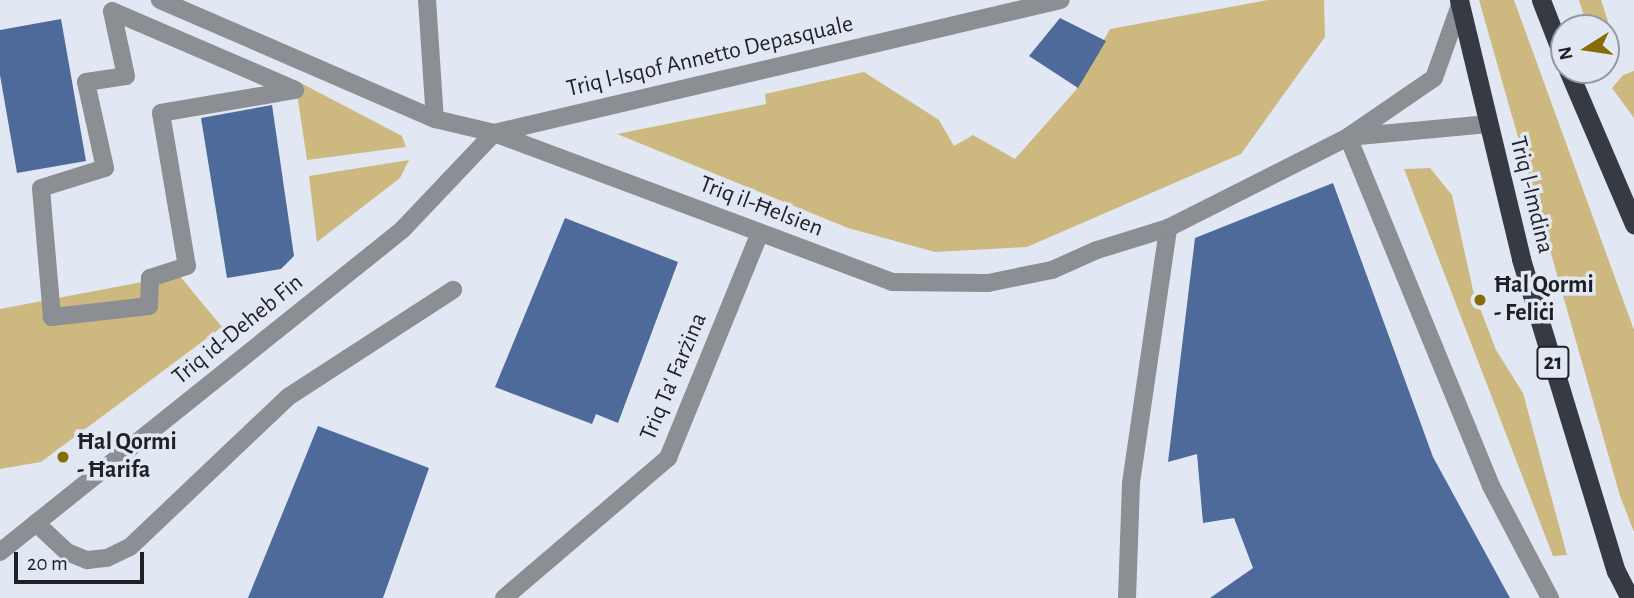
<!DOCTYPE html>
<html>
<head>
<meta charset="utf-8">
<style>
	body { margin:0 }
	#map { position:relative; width:1634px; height:598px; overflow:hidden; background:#e2e8f3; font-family:"Alegreya Sans",sans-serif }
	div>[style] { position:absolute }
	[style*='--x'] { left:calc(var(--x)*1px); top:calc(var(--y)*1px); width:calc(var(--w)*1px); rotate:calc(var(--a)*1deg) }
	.green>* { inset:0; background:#cdb980 }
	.building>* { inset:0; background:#4d6a9b }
	.service>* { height:18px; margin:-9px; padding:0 9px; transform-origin:9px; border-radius:9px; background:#8b8e93 }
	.minor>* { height:18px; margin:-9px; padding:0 9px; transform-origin:9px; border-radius:9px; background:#8b8e93 }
	.tertiary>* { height:18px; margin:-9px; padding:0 9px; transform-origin:9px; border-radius:9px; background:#8b8e93 }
	.trunk>* { height:19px; margin:-9.5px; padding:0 9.5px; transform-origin:9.5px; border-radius:9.5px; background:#363a42 }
	.dots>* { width:19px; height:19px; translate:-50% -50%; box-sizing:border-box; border:4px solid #e2e8f3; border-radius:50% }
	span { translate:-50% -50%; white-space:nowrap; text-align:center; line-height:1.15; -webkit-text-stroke:7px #e2e8f3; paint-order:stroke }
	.shield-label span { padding:2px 5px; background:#e2e8f3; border:2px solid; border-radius:5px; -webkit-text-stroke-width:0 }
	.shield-label { font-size:23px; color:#1e2024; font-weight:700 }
	.street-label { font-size:24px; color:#1e2024 }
	.poi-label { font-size:24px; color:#1e2024; font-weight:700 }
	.left { translate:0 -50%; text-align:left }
	.north { position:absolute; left:1550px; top:14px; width:70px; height:70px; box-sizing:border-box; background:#e2e8f3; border:2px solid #9498a0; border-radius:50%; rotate:258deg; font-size:19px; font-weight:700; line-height:28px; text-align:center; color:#1e2024 }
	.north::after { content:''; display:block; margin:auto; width:24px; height:32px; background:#866b07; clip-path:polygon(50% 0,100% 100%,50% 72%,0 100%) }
	.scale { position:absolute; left:14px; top:552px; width:130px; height:32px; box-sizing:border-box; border:4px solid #1e2024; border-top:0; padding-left:9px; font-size:21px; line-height:24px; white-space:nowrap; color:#1e2024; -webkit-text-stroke:5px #e2e8f3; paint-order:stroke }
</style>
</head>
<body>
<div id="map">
	<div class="green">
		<div style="clip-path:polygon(1268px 0,1324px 0,1325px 37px,1241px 154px,1027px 247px,935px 252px,848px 228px,617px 134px,766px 104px,765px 94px,864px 72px,939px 120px,954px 146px,973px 135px,1015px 159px,1076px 90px,1110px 29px)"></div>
		<div style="clip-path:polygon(1479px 0,1514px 0,1634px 330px,1634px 532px,1620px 496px)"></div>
		<div style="clip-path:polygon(1579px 0,1601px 0,1619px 55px,1606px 59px,1606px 28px,1588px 28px)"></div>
		<div style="clip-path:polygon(1634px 71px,1634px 118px,1612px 88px,1623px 75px)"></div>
		<div style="clip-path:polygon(295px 80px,402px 136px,406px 147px,307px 160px)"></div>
		<div style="clip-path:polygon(409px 160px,400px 178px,317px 242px,309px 176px)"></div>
		<div style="clip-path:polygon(1430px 168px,1452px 195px,1473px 290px,1496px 350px,1523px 393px,1567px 555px,1553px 556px,1404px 169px)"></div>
		<div style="clip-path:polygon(179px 275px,222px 327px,41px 462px,0 469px,0 309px)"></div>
	</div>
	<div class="building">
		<div style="clip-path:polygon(1060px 18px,1106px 41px,1078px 88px,1029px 56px)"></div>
		<div style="clip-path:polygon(61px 19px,86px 161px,17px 173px,0 75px,0 30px)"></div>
		<div style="clip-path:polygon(272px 105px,294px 256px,281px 269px,227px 278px,201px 118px)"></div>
		<div style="clip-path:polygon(1333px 183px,1433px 457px,1510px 598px,1210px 598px,1253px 568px,1234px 518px,1203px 523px,1197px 454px,1168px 462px,1195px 238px)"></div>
		<div style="clip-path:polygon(565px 218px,678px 262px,618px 423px,596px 414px,592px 424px,495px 387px)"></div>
		<div style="clip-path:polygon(318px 426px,429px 468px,383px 598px,248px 598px)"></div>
	</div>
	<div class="service">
		<div style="--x:1348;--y:137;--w:377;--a:67.7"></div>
		<div style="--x:1491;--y:486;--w:127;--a:62.2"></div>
		<div style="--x:36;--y:523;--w:42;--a:43.1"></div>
		<div style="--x:67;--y:552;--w:22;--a:22"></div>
		<div style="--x:87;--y:560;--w:20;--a:-6"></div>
		<div style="--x:107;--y:558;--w:25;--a:-26"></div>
		<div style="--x:130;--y:547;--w:218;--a:-43.5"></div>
		<div style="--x:288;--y:397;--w:197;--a:-33"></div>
		<div style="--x:1127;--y:598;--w:115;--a:-88"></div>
		<div style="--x:1131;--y:483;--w:258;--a:-81.7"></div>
	</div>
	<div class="minor">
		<div style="--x:427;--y:0;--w:119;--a:86.2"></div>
		<div style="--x:112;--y:11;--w:199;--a:23.3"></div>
		<div style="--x:295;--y:90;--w:136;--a:170.3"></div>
		<div style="--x:161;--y:113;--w:155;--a:80.4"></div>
		<div style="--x:187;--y:266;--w:39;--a:162"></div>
		<div style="--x:150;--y:278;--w:28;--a:92"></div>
		<div style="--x:149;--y:306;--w:98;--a:173.5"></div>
		<div style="--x:52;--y:317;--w:129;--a:-94.9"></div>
		<div style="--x:41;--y:188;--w:67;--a:-17.4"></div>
		<div style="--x:105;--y:168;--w:88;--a:-102.5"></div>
		<div style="--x:86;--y:82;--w:40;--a:-8.5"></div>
		<div style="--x:126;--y:76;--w:66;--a:-102.2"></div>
		<div style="--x:1348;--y:137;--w:104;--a:-34.5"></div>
		<div style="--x:1434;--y:78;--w:77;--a:-70.4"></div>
		<div style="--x:0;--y:552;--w:515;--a:-38.69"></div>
		<div style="--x:402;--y:230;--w:134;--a:-46.5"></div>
		<div style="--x:494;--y:133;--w:582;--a:-13.2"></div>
		<div style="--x:504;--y:598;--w:216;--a:-40.5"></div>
		<div style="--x:668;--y:458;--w:243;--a:-67.8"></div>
	</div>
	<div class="tertiary">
		<div style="--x:160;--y:0;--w:300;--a:23.4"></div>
		<div style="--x:435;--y:119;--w:61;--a:13.3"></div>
		<div style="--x:494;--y:133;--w:425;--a:20.5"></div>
		<div style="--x:892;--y:282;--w:96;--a:0.6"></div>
		<div style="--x:988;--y:283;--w:65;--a:-11.5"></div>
		<div style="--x:1052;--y:270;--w:49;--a:-24"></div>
		<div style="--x:1097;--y:250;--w:74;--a:-17.2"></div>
		<div style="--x:1168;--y:228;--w:202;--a:-26.8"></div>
		<div style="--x:1348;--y:137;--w:141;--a:-5.3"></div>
	</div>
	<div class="trunk">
		<div style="--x:1459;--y:0;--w:266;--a:76.5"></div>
		<div style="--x:1521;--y:259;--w:326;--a:73.1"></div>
		<div style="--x:1616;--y:571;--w:30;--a:63"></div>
		<div style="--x:1541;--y:0;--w:63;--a:68.7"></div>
		<div style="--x:1568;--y:70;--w:168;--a:66.8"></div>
	</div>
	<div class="dots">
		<div style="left:1480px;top:300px;background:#866b07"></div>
		<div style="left:63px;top:457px;background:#866b07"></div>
	</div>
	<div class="shield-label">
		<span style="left:1553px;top:363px">21</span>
	</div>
	<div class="street-label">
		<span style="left:710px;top:57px;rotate:-13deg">Triq l-Isqof Annetto Depasquale</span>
		<span style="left:1531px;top:195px;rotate:76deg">Triq l-Imdina</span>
		<span style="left:761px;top:207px;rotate:21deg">Triq il-Ħelsien</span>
		<span style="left:238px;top:330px;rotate:-39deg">Triq id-Deheb Fin</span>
		<span style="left:674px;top:377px;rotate:-67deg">Triq Ta' Farżina</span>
	</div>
	<div class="poi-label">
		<span class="left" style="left:1494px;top:300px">Ħal Qormi<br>- Feliċi</span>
		<span class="left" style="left:77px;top:457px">Ħal Qormi<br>- Ħarifa</span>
	</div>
	<div class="north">N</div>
	<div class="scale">20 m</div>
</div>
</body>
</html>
